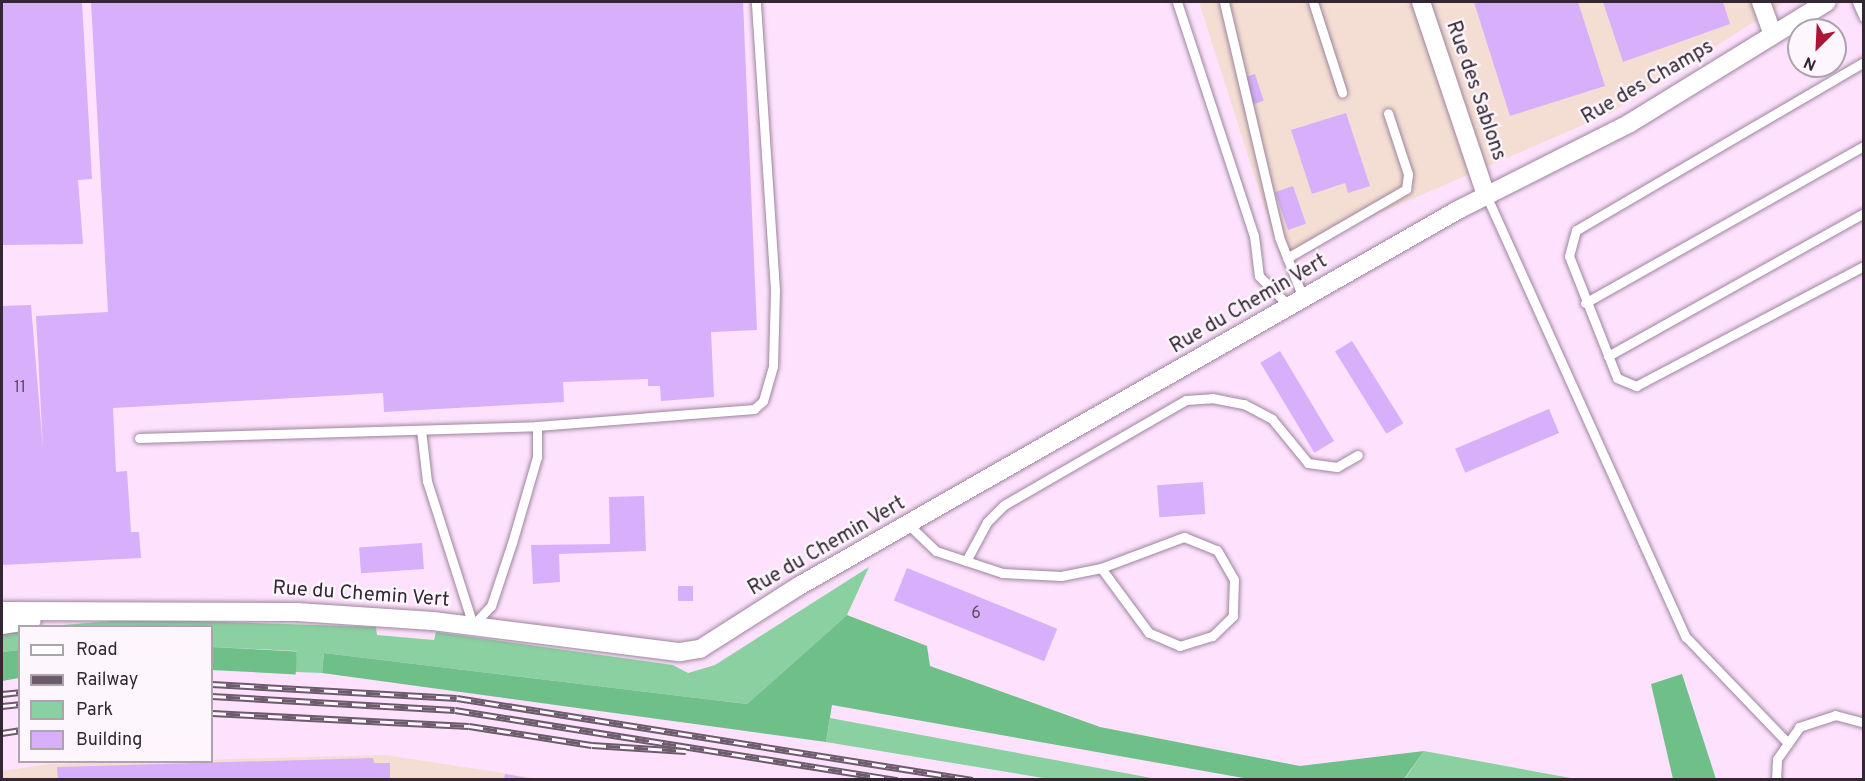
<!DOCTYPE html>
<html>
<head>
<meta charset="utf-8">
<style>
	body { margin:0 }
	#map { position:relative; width:1865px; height:781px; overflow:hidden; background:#fee2fd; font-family:Overpass,sans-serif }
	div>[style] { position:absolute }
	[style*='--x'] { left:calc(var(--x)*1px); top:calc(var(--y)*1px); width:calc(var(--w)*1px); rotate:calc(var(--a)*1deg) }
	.industrial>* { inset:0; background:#f4ddd2 }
	.green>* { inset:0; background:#8ad0a0 }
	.forest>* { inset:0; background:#6fbf89; transform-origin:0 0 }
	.building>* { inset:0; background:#d7affa; transform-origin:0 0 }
	.roads { filter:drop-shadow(0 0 2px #9d849d) drop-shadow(0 0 2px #9d849d) }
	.lane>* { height:9px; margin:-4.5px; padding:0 4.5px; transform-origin:4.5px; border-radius:4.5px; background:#fff }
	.street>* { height:18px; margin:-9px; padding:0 9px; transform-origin:9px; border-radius:9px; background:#fff }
	.rail>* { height:7px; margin-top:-3.5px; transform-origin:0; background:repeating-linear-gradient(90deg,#fdf7fd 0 14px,#6c5c6b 0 28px); box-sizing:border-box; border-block:2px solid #6c5c6b }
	span { translate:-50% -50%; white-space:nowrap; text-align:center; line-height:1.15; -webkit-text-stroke:4.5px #fdf7fd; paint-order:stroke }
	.number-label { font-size:16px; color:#5b4964 }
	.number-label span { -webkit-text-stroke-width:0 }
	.street-label { font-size:20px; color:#322732 }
	.frame { position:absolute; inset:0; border:3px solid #322732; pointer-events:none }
	.legend { position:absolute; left:18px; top:625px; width:195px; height:138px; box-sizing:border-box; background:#fdf7fd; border:2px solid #aca4ac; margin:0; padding:8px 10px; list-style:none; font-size:18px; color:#322732 }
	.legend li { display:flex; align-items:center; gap:12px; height:30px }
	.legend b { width:30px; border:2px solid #aca4ac }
	.north { position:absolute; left:1787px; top:18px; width:60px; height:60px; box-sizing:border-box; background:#fdf7fd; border:2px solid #aca4ac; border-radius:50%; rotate:204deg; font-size:16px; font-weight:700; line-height:24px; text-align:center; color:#322732 }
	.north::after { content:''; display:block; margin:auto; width:21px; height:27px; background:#ab1636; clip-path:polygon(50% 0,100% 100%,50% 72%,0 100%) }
</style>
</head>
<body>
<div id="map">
	<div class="industrial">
		<div style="clip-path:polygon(1199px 2px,1785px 2px,1611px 113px,1280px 256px)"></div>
		<div style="clip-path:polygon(385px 755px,542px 779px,2px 780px,2px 771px,49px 764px)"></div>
	</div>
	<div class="green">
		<div style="clip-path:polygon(869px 567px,847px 615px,747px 704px,324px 653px,322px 673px,295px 672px,297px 651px,212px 647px,212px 626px,51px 626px,135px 619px,376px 627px,377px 635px,434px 640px,436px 632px,673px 665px,688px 673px,715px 665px)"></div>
		<div style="clip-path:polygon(19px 629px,19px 650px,2px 652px,2px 631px)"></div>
		<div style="clip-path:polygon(830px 718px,1157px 779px,1049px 779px,826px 742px)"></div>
		<div style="clip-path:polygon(1424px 751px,1576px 779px,1404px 780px)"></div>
	</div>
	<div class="forest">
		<div style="clip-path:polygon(847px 615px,927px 646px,930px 666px,1100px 727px,1300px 766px,1424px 751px,1404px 779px,1249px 779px,832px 705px,826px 742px,322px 673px,324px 653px,747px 704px)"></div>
		<div style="left:212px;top:647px;width:85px;height:23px;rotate:3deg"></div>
		<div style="clip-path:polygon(19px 650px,19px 678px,2px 681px,2px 652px)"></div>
		<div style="clip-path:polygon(1682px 674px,1716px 779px,1673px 779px,1651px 684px)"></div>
	</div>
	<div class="building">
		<div style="clip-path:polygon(2px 2px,82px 2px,92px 179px,78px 180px,83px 244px,2px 245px)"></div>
		<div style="clip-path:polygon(91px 2px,743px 2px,757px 330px,711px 332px,714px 397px,661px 401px,660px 386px,648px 386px,648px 379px,563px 382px,564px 402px,384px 412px,383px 393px,113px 408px,116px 472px,127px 471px,131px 532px,139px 532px,141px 558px,2px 565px,2px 306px,31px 305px,43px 449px,36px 316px,108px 312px)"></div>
		<div style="clip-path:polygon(1474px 2px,1578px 2px,1605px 86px,1510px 116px)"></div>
		<div style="clip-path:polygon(1603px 2px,1723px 2px,1730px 24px,1623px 62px)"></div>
		<div style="left:1255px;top:74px;width:28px;height:13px;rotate:72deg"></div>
		<div style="clip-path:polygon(1346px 113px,1370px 186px,1348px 193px,1345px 183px,1312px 194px,1291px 130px)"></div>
		<div style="left:1293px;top:186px;width:40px;height:19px;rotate:71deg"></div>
		<div style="left:1352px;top:341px;width:97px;height:20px;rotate:58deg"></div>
		<div style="left:1280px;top:351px;width:105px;height:23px;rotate:59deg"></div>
		<div style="left:1549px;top:409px;width:26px;height:102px;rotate:67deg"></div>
		<div style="left:1203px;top:482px;width:32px;height:46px;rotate:86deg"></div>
		<div style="clip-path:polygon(644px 496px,646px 551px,559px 554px,560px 582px,533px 584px,531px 545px,610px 544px,609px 497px)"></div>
		<div style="left:422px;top:543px;width:26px;height:63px;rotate:86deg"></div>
		<div style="left:907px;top:568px;width:162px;height:35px;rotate:22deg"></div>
		<div style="left:678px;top:586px;width:15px;height:15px"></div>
		<div style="clip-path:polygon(373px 758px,374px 763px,390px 763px,390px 780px,58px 780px,57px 767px)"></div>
		<div style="clip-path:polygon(505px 774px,528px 778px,528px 780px,504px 780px)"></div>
	</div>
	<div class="roads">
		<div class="lane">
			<div style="--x:1177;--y:2;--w:246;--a:71.8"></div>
			<div style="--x:1254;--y:236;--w:40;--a:82.9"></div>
			<div style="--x:1259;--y:276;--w:44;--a:45"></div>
			<div style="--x:1224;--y:2;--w:241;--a:76.8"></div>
			<div style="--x:1279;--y:237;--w:68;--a:68.4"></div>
			<div style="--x:1313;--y:2;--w:95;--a:72.1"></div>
			<div style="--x:1857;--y:2;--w:17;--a:66"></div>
			<div style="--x:1864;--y:62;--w:333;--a:149.7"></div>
			<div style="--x:1576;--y:230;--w:27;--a:105"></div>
			<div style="--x:1569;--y:256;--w:131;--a:68.5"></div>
			<div style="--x:1617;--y:378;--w:21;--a:23"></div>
			<div style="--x:1636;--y:386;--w:258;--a:-27.8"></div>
			<div style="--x:1486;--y:195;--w:485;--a:65.7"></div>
			<div style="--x:1686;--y:637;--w:144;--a:46.1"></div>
			<div style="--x:1287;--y:258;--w:138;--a:-30.1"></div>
			<div style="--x:1406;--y:189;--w:15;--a:-82"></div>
			<div style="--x:1408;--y:174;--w:64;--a:-108.2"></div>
			<div style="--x:1585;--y:303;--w:320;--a:-29.4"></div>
			<div style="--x:1608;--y:356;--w:293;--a:-29.2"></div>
			<div style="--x:421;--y:430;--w:51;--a:83.3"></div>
			<div style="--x:427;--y:481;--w:151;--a:72.3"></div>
			<div style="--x:473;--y:625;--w:26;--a:-47"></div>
			<div style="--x:491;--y:606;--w:66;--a:-71.6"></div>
			<div style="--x:512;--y:543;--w:90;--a:-73.8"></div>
			<div style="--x:537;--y:457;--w:31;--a:-90"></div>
			<div style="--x:139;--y:438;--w:398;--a:-1.7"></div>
			<div style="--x:537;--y:426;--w:218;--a:-4.5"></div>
			<div style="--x:754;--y:409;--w:12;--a:-42"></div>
			<div style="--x:763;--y:401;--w:36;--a:-74"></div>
			<div style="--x:773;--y:366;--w:76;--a:-88.5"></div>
			<div style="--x:775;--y:290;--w:289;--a:-93.8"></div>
			<div style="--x:910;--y:526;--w:36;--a:44"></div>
			<div style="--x:936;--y:551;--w:70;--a:18.4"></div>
			<div style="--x:1002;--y:573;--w:59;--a:2.9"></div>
			<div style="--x:1061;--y:576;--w:41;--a:-11.3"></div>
			<div style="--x:1101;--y:568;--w:89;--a:-20.5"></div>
			<div style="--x:1184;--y:537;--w:35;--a:22"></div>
			<div style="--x:1217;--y:550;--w:34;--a:60"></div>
			<div style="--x:1234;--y:580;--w:36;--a:92"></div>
			<div style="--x:1233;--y:616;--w:29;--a:136"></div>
			<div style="--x:1212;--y:636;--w:34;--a:163"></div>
			<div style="--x:1180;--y:646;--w:34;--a:-157"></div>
			<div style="--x:1149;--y:633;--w:81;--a:-126.4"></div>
			<div style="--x:966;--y:561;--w:44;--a:-61.7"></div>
			<div style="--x:987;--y:522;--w:24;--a:-45"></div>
			<div style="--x:1004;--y:505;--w:210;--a:-30"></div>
			<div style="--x:1186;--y:400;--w:26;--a:-4"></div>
			<div style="--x:1212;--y:398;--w:33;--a:11"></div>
			<div style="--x:1244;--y:404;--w:32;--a:28"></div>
			<div style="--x:1272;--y:419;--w:57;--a:50.7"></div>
			<div style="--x:1308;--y:463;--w:29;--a:8"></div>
			<div style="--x:1337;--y:467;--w:24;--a:-30"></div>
			<div style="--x:1776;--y:780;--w:21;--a:-87"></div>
			<div style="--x:1777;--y:759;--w:39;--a:-55"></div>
			<div style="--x:1799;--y:727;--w:38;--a:-18"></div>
			<div style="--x:1835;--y:715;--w:30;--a:15"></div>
		</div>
		<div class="street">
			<div style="--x:1421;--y:2;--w:204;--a:71.4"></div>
			<div style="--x:1761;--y:2;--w:35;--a:70"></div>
			<div style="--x:2;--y:611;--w:295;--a:0.2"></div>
			<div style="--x:297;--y:612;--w:136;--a:3.8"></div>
			<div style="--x:433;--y:621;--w:249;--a:7.2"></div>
			<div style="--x:680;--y:652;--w:20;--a:-9"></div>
			<div style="--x:700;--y:649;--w:117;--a:-32.5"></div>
			<div style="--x:799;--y:586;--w:759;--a:-29.71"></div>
			<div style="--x:1458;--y:210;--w:193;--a:-26.8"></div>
			<div style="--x:1630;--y:123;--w:231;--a:-31.6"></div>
			<div style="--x:2;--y:625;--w:30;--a:-9"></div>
		</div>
	</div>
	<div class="rail">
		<div style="--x:212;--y:684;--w:245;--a:3.3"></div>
		<div style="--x:457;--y:698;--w:522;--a:9.03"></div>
		<div style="--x:2;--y:694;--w:18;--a:-6"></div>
		<div style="--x:212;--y:696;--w:243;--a:3.3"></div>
		<div style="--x:455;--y:710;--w:448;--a:9"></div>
		<div style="--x:2;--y:706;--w:18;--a:-6"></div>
		<div style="--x:212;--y:713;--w:257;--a:2.9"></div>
		<div style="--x:469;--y:726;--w:124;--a:8.8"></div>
		<div style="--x:592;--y:745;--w:94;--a:3.7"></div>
		<div style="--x:2;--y:733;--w:18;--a:-9"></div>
	</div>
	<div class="number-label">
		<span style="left:20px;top:388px">11</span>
		<span style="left:976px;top:614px">6</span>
	</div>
	<div class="street-label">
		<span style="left:1648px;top:83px;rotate:-30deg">Rue des Champs</span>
		<span style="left:1475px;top:91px;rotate:71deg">Rue des Sablons</span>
		<span style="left:1249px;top:305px;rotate:-30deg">Rue du Chemin Vert</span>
		<span style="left:827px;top:547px;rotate:-30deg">Rue du Chemin Vert</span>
		<span style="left:361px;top:595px;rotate:4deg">Rue du Chemin Vert</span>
	</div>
	<div class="frame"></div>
	<ul class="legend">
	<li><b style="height:8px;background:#fff"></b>Road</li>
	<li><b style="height:8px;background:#6c5c6b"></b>Railway</li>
	<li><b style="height:16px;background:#8ad0a0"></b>Park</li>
	<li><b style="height:16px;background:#d7affa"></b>Building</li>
	</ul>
	<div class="north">N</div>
</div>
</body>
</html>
